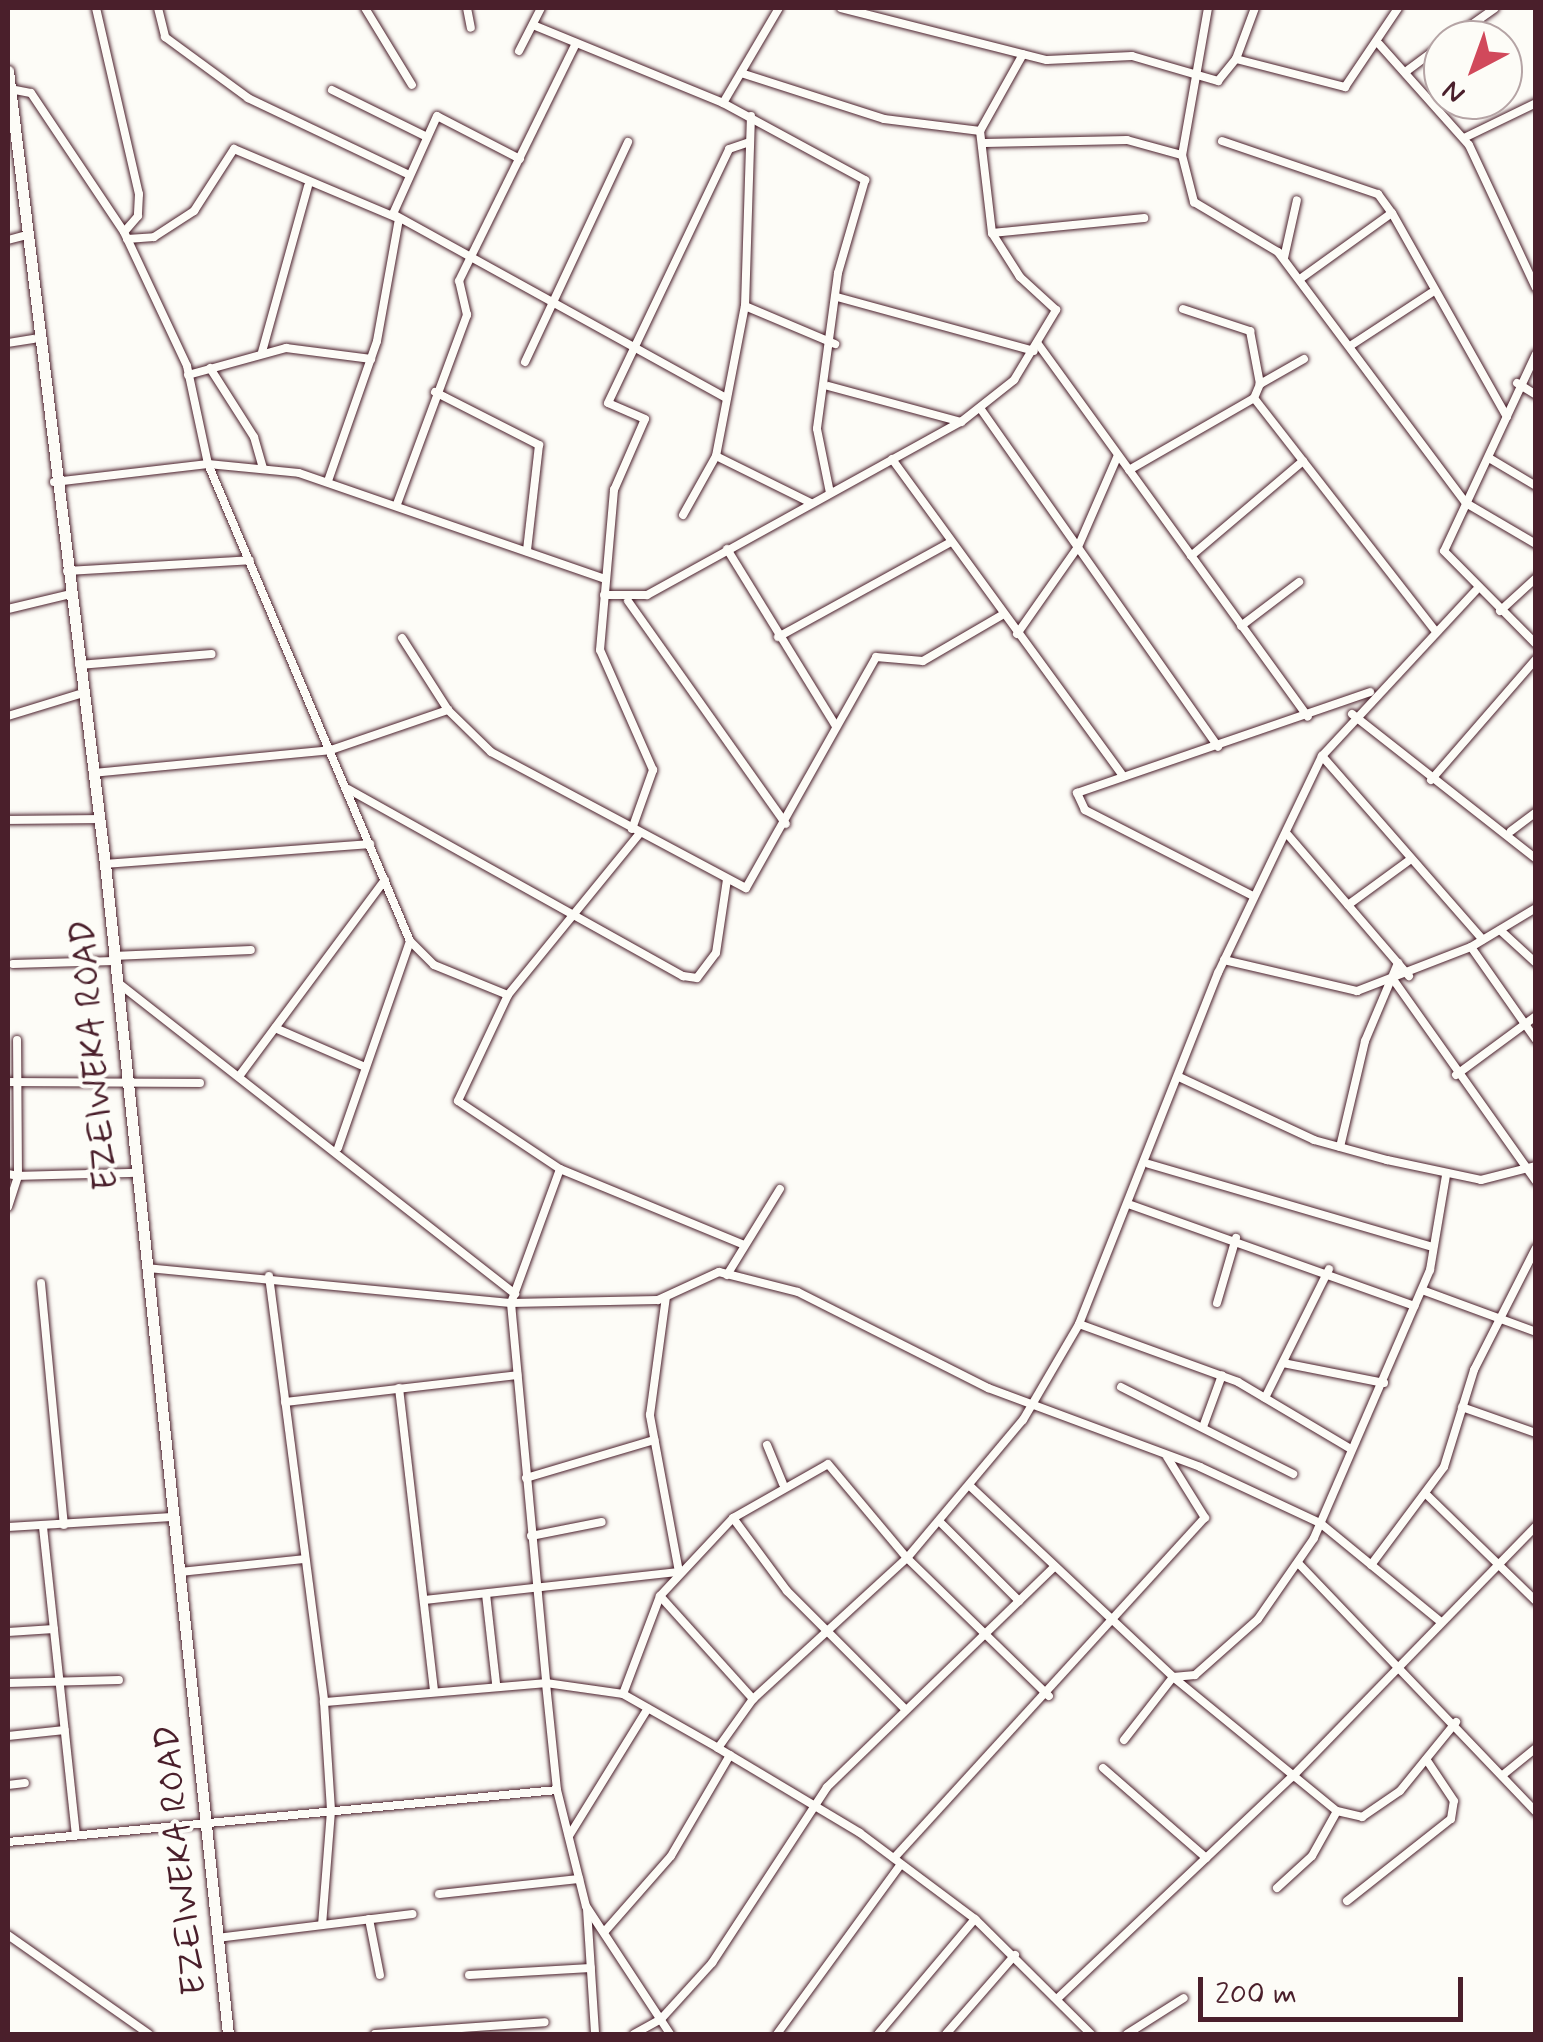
<!DOCTYPE html>
<html>
<head>
<meta charset="utf-8">
<style>
	body { margin:0 }
	#map { position:relative; width:1543px; height:2042px; overflow:hidden; background:#fdfcf7; font-family:Mynerve,sans-serif }
	div>[style] { position:absolute }
	[style*='--x'] { left:calc(var(--x)*1px); top:calc(var(--y)*1px); width:calc(var(--w)*1px); rotate:calc(var(--a)*1deg) }
	.roads { filter:drop-shadow(0 0 2px #4a1f2b) drop-shadow(0 0 2px #4a1f2b) }
	.minor>* { height:8px; margin:-4px; padding:0 4px; transform-origin:4px; border-radius:4px; background:#fdfcf7 }
	.secondary>* { height:11px; margin:-5.5px; padding:0 5.5px; transform-origin:5.5px; border-radius:5.5px; background:#fdfcf7 }
	span { translate:-50% -50%; white-space:nowrap; text-align:center; line-height:1.15; -webkit-text-stroke:8px #fdfcf7; paint-order:stroke }
	.street-label { font-size:35px; color:#4a1f2b }
	.frame { position:absolute; inset:0; border:10px solid #4a1f2b; pointer-events:none }
	.north { position:absolute; left:1423px; top:20px; width:100px; height:100px; box-sizing:border-box; background:#fdfcf7; border:2px solid #b5a4a5; border-radius:50%; rotate:221deg; font-size:28px; font-weight:700; line-height:40px; text-align:center; color:#4a1f2b }
	.north::after { content:''; display:block; margin:auto; width:35px; height:45px; background:#d1495b; clip-path:polygon(50% 0,100% 100%,50% 72%,0 100%) }
	.scale { position:absolute; left:1198px; top:1977px; width:265px; height:45px; box-sizing:border-box; border:5px solid #4a1f2b; border-top:0; padding-left:12px; font-size:30px; line-height:35px; white-space:nowrap; color:#4a1f2b; -webkit-text-stroke:8px #fdfcf7; paint-order:stroke }
</style>
</head>
<body>
<div id="map">
	<div class="roads">
		<div class="minor">
			<div style="--x:96;--y:8;--w:191;--a:77"></div>
			<div style="--x:139;--y:194;--w:22;--a:93"></div>
			<div style="--x:138;--y:216;--w:21;--a:131"></div>
			<div style="--x:158;--y:8;--w:30;--a:76"></div>
			<div style="--x:165;--y:37;--w:103;--a:36.3"></div>
			<div style="--x:248;--y:98;--w:176;--a:25.5"></div>
			<div style="--x:365;--y:8;--w:90;--a:58.6"></div>
			<div style="--x:467;--y:8;--w:20;--a:79"></div>
			<div style="--x:841;--y:8;--w:212;--a:14.2"></div>
			<div style="--x:1047;--y:60;--w:85;--a:-2.7"></div>
			<div style="--x:1132;--y:56;--w:90;--a:16.2"></div>
			<div style="--x:1218;--y:81;--w:28;--a:-51"></div>
			<div style="--x:1236;--y:59;--w:113;--a:14.4"></div>
			<div style="--x:1345;--y:87;--w:95;--a:-56.1"></div>
			<div style="--x:1208;--y:8;--w:149;--a:100"></div>
			<div style="--x:1182;--y:155;--w:49;--a:75.7"></div>
			<div style="--x:1194;--y:202;--w:98;--a:30.8"></div>
			<div style="--x:1278;--y:252;--w:314;--a:53.2"></div>
			<div style="--x:1466;--y:503;--w:81;--a:30.4"></div>
			<div style="--x:533;--y:25;--w:205;--a:22.3"></div>
			<div style="--x:723;--y:103;--w:162;--a:28.5"></div>
			<div style="--x:865;--y:180;--w:97;--a:106.2"></div>
			<div style="--x:838;--y:273;--w:157;--a:97.7"></div>
			<div style="--x:817;--y:429;--w:65;--a:78.5"></div>
			<div style="--x:1450;--y:40;--w:55;--a:-35.4"></div>
			<div style="--x:1379;--y:44;--w:135;--a:48.3"></div>
			<div style="--x:1469;--y:145;--w:158;--a:64.9"></div>
			<div style="--x:519;--y:51;--w:48;--a:-62.9"></div>
			<div style="--x:1236;--y:59;--w:54;--a:-69.6"></div>
			<div style="--x:1408;--y:70;--w:44;--a:-36.6"></div>
			<div style="--x:741;--y:73;--w:150;--a:17.8"></div>
			<div style="--x:884;--y:119;--w:97;--a:7.1"></div>
			<div style="--x:10;--y:89;--w:21;--a:11"></div>
			<div style="--x:31;--y:93;--w:167;--a:56.2"></div>
			<div style="--x:124;--y:232;--w:148;--a:64.8"></div>
			<div style="--x:187;--y:366;--w:100;--a:77.9"></div>
			<div style="--x:208;--y:464;--w:518;--a:67.05"></div>
			<div style="--x:410;--y:941;--w:34;--a:45"></div>
			<div style="--x:434;--y:965;--w:80;--a:22.1"></div>
			<div style="--x:332;--y:90;--w:104;--a:26.3"></div>
			<div style="--x:723;--y:103;--w:110;--a:-59.5"></div>
			<div style="--x:980;--y:131;--w:88;--a:-60.8"></div>
			<div style="--x:1464;--y:138;--w:80;--a:-25.9"></div>
			<div style="--x:1222;--y:141;--w:165;--a:18.8"></div>
			<div style="--x:1378;--y:194;--w:24;--a:54"></div>
			<div style="--x:985;--y:143;--w:142;--a:-1.2"></div>
			<div style="--x:1127;--y:140;--w:57;--a:15.3"></div>
			<div style="--x:520;--y:159;--w:93;--a:-152.6"></div>
			<div style="--x:437;--y:116;--w:107;--a:114.2"></div>
			<div style="--x:393;--y:214;--w:381;--a:28.9"></div>
			<div style="--x:992;--y:233;--w:153;--a:-5.6"></div>
			<div style="--x:127;--y:239;--w:27;--a:-4"></div>
			<div style="--x:154;--y:237;--w:48;--a:-33"></div>
			<div style="--x:194;--y:211;--w:74;--a:-57.2"></div>
			<div style="--x:234;--y:149;--w:175;--a:22.9"></div>
			<div style="--x:8;--y:240;--w:16;--a:-15"></div>
			<div style="--x:1284;--y:258;--w:59;--a:-77.4"></div>
			<div style="--x:1300;--y:279;--w:113;--a:-35.7"></div>
			<div style="--x:1392;--y:213;--w:234;--a:60.6"></div>
			<div style="--x:837;--y:297;--w:204;--a:15.3"></div>
			<div style="--x:745;--y:306;--w:98;--a:22.9"></div>
			<div style="--x:1183;--y:309;--w:71;--a:18.2"></div>
			<div style="--x:1250;--y:331;--w:54;--a:79.3"></div>
			<div style="--x:8;--y:343;--w:26;--a:-9"></div>
			<div style="--x:1038;--y:344;--w:460;--a:54.1"></div>
			<div style="--x:1350;--y:346;--w:97;--a:-33.2"></div>
			<div style="--x:262;--y:352;--w:172;--a:-74.5"></div>
			<div style="--x:1536;--y:354;--w:217;--a:115"></div>
			<div style="--x:1444;--y:551;--w:131;--a:45.3"></div>
			<div style="--x:1304;--y:359;--w:51;--a:150.4"></div>
			<div style="--x:1260;--y:384;--w:15;--a:113"></div>
			<div style="--x:1254;--y:398;--w:293;--a:52.1"></div>
			<div style="--x:525;--y:362;--w:243;--a:-64.9"></div>
			<div style="--x:210;--y:368;--w:82;--a:57.5"></div>
			<div style="--x:254;--y:437;--w:33;--a:74"></div>
			<div style="--x:188;--y:375;--w:102;--a:-15.4"></div>
			<div style="--x:286;--y:348;--w:86;--a:7.4"></div>
			<div style="--x:1517;--y:383;--w:22;--a:32"></div>
			<div style="--x:828;--y:386;--w:138;--a:15.1"></div>
			<div style="--x:435;--y:392;--w:117;--a:27"></div>
			<div style="--x:539;--y:445;--w:107;--a:96.5"></div>
			<div style="--x:980;--y:408;--w:414;--a:54.9"></div>
			<div style="--x:716;--y:456;--w:106;--a:26.3"></div>
			<div style="--x:1489;--y:458;--w:55;--a:30.8"></div>
			<div style="--x:892;--y:459;--w:389;--a:53.9"></div>
			<div style="--x:1129;--y:470;--w:144;--a:-29.9"></div>
			<div style="--x:328;--y:481;--w:148;--a:-70.7"></div>
			<div style="--x:377;--y:341;--w:124;--a:-79.8"></div>
			<div style="--x:54;--y:482;--w:155;--a:-6.7"></div>
			<div style="--x:208;--y:464;--w:91;--a:5.6"></div>
			<div style="--x:299;--y:473;--w:324;--a:19.1"></div>
			<div style="--x:397;--y:504;--w:202;--a:-69.7"></div>
			<div style="--x:467;--y:315;--w:35;--a:-103"></div>
			<div style="--x:459;--y:281;--w:265;--a:-63.8"></div>
			<div style="--x:683;--y:515;--w:68;--a:-60.8"></div>
			<div style="--x:716;--y:456;--w:153;--a:-79.1"></div>
			<div style="--x:745;--y:306;--w:190;--a:-88.2"></div>
			<div style="--x:727;--y:549;--w:208;--a:58.4"></div>
			<div style="--x:1191;--y:556;--w:147;--a:-40.3"></div>
			<div style="--x:67;--y:571;--w:183;--a:-3.4"></div>
			<div style="--x:604;--y:595;--w:43;--a:0"></div>
			<div style="--x:647;--y:595;--w:359;--a:-28.9"></div>
			<div style="--x:961;--y:422;--w:68;--a:-38.4"></div>
			<div style="--x:1014;--y:380;--w:82;--a:-59"></div>
			<div style="--x:1056;--y:310;--w:49;--a:-137.5"></div>
			<div style="--x:1020;--y:277;--w:52;--a:-122.5"></div>
			<div style="--x:992;--y:233;--w:103;--a:-96.7"></div>
			<div style="--x:628;--y:601;--w:273;--a:54.7"></div>
			<div style="--x:8;--y:609;--w:65;--a:-13.4"></div>
			<div style="--x:1500;--y:611;--w:49;--a:-42.5"></div>
			<div style="--x:1241;--y:626;--w:73;--a:-37.2"></div>
			<div style="--x:1017;--y:634;--w:106;--a:-55"></div>
			<div style="--x:1078;--y:547;--w:100;--a:-66.5"></div>
			<div style="--x:778;--y:637;--w:197;--a:-28.8"></div>
			<div style="--x:402;--y:638;--w:85;--a:57.4"></div>
			<div style="--x:448;--y:710;--w:60;--a:44.3"></div>
			<div style="--x:491;--y:752;--w:289;--a:28.1"></div>
			<div style="--x:746;--y:888;--w:265;--a:-60.6"></div>
			<div style="--x:876;--y:657;--w:47;--a:4.9"></div>
			<div style="--x:923;--y:661;--w:91;--a:-30.2"></div>
			<div style="--x:79;--y:665;--w:133;--a:-4.7"></div>
			<div style="--x:1352;--y:714;--w:234;--a:38.2"></div>
			<div style="--x:8;--y:716;--w:78;--a:-17"></div>
			<div style="--x:1322;--y:756;--w:244;--a:48.8"></div>
			<div style="--x:93;--y:773;--w:239;--a:-5.5"></div>
			<div style="--x:331;--y:750;--w:124;--a:-18.9"></div>
			<div style="--x:1431;--y:780;--w:160;--a:-49"></div>
			<div style="--x:348;--y:789;--w:384;--a:29.2"></div>
			<div style="--x:683;--y:976;--w:14;--a:8"></div>
			<div style="--x:697;--y:978;--w:31;--a:-53"></div>
			<div style="--x:716;--y:953;--w:75;--a:-81.5"></div>
			<div style="--x:8;--y:820;--w:91;--a:-0.6"></div>
			<div style="--x:632;--y:829;--w:63;--a:-70.4"></div>
			<div style="--x:653;--y:770;--w:131;--a:-113.8"></div>
			<div style="--x:600;--y:650;--w:161;--a:-85"></div>
			<div style="--x:614;--y:490;--w:77;--a:-66.4"></div>
			<div style="--x:645;--y:419;--w:40;--a:-156.6"></div>
			<div style="--x:608;--y:403;--w:281;--a:-64.5"></div>
			<div style="--x:729;--y:149;--w:21;--a:-19"></div>
			<div style="--x:1511;--y:831;--w:31;--a:-37"></div>
			<div style="--x:640;--y:833;--w:209;--a:129.2"></div>
			<div style="--x:508;--y:995;--w:117;--a:115.3"></div>
			<div style="--x:458;--y:1101;--w:123;--a:33.7"></div>
			<div style="--x:560;--y:1169;--w:199;--a:22.4"></div>
			<div style="--x:1288;--y:835;--w:186;--a:49.4"></div>
			<div style="--x:105;--y:864;--w:266;--a:-4.3"></div>
			<div style="--x:1253;--y:896;--w:189;--a:-152.9"></div>
			<div style="--x:1085;--y:810;--w:19;--a:-115"></div>
			<div style="--x:1077;--y:793;--w:310;--a:-19"></div>
			<div style="--x:1348;--y:905;--w:78;--a:-36.1"></div>
			<div style="--x:1500;--y:930;--w:49;--a:42.5"></div>
			<div style="--x:1471;--y:947;--w:113;--a:55"></div>
			<div style="--x:113;--y:956;--w:138;--a:-2.5"></div>
			<div style="--x:1224;--y:960;--w:137;--a:13.1"></div>
			<div style="--x:1357;--y:991;--w:122;--a:-21.1"></div>
			<div style="--x:1471;--y:947;--w:76;--a:-31"></div>
			<div style="--x:13;--y:964;--w:101;--a:-1.7"></div>
			<div style="--x:117;--y:982;--w:506;--a:38.09"></div>
			<div style="--x:1395;--y:982;--w:244;--a:54.7"></div>
			<div style="--x:275;--y:1028;--w:96;--a:23.4"></div>
			<div style="--x:240;--y:1075;--w:243;--a:-53.4"></div>
			<div style="--x:1456;--y:1075;--w:99;--a:-36.4"></div>
			<div style="--x:1179;--y:1077;--w:149;--a:25"></div>
			<div style="--x:1314;--y:1140;--w:76;--a:15.3"></div>
			<div style="--x:1387;--y:1160;--w:96;--a:12"></div>
			<div style="--x:1481;--y:1180;--w:57;--a:-14.3"></div>
			<div style="--x:8;--y:1082;--w:192;--a:0.3"></div>
			<div style="--x:1340;--y:1147;--w:109;--a:-76.7"></div>
			<div style="--x:1365;--y:1041;--w:85;--a:-67.1"></div>
			<div style="--x:338;--y:1148;--w:219;--a:-70.8"></div>
			<div style="--x:1149;--y:1164;--w:296;--a:16.3"></div>
			<div style="--x:560;--y:1169;--w:143;--a:110.1"></div>
			<div style="--x:511;--y:1303;--w:147;--a:-1.2"></div>
			<div style="--x:658;--y:1300;--w:67;--a:-24.7"></div>
			<div style="--x:719;--y:1272;--w:81;--a:14.2"></div>
			<div style="--x:798;--y:1292;--w:213;--a:26.8"></div>
			<div style="--x:988;--y:1388;--w:226;--a:20.4"></div>
			<div style="--x:1200;--y:1467;--w:132;--a:25"></div>
			<div style="--x:1320;--y:1523;--w:156;--a:39.3"></div>
			<div style="--x:8;--y:1174;--w:10;--a:11"></div>
			<div style="--x:18;--y:1176;--w:136;--a:-90.4"></div>
			<div style="--x:1131;--y:1205;--w:301;--a:19.6"></div>
			<div style="--x:8;--y:1207;--w:33;--a:-72"></div>
			<div style="--x:18;--y:1176;--w:116;--a:-1.5"></div>
			<div style="--x:147;--y:1268;--w:366;--a:5.5"></div>
			<div style="--x:511;--y:1303;--w:382;--a:84.7"></div>
			<div style="--x:546;--y:1683;--w:223;--a:175.1"></div>
			<div style="--x:324;--y:1702;--w:109;--a:86.3"></div>
			<div style="--x:331;--y:1811;--w:114;--a:94.5"></div>
			<div style="--x:727;--y:1275;--w:101;--a:-58.4"></div>
			<div style="--x:269;--y:1276;--w:430;--a:82.6"></div>
			<div style="--x:41;--y:1283;--w:243;--a:84.6"></div>
			<div style="--x:1422;--y:1290;--w:121;--a:20.2"></div>
			<div style="--x:1217;--y:1303;--w:68;--a:-73.7"></div>
			<div style="--x:1079;--y:1324;--w:169;--a:20"></div>
			<div style="--x:1238;--y:1382;--w:131;--a:30.7"></div>
			<div style="--x:1283;--y:1363;--w:103;--a:11.2"></div>
			<div style="--x:1121;--y:1387;--w:193;--a:26.8"></div>
			<div style="--x:399;--y:1388;--w:303;--a:83.4"></div>
			<div style="--x:1265;--y:1398;--w:144;--a:-63.6"></div>
			<div style="--x:285;--y:1402;--w:234;--a:-6.6"></div>
			<div style="--x:1462;--y:1407;--w:78;--a:19.4"></div>
			<div style="--x:1203;--y:1427;--w:55;--a:-69.9"></div>
			<div style="--x:767;--y:1445;--w:42;--a:67.7"></div>
			<div style="--x:526;--y:1478;--w:134;--a:-16.5"></div>
			<div style="--x:971;--y:1487;--w:277;--a:43.2"></div>
			<div style="--x:1173;--y:1677;--w:22;--a:-5"></div>
			<div style="--x:1195;--y:1675;--w:84;--a:-41.6"></div>
			<div style="--x:1258;--y:1619;--w:98;--a:-55.3"></div>
			<div style="--x:1314;--y:1538;--w:292;--a:-66.6"></div>
			<div style="--x:1430;--y:1270;--w:96;--a:-80.4"></div>
			<div style="--x:1428;--y:1496;--w:151;--a:44.2"></div>
			<div style="--x:733;--y:1518;--w:109;--a:-29.6"></div>
			<div style="--x:828;--y:1464;--w:123;--a:50"></div>
			<div style="--x:907;--y:1558;--w:198;--a:44.2"></div>
			<div style="--x:940;--y:1522;--w:112;--a:45"></div>
			<div style="--x:8;--y:1527;--w:164;--a:-3.5"></div>
			<div style="--x:43;--y:1527;--w:310;--a:83.9"></div>
			<div style="--x:531;--y:1536;--w:72;--a:-11.2"></div>
			<div style="--x:1300;--y:1565;--w:342;--a:46.3"></div>
			<div style="--x:1371;--y:1565;--w:122;--a:-53.3"></div>
			<div style="--x:1444;--y:1467;--w:102;--a:-72.8"></div>
			<div style="--x:1474;--y:1370;--w:137;--a:-63.1"></div>
			<div style="--x:179;--y:1572;--w:126;--a:-5.9"></div>
			<div style="--x:486;--y:1594;--w:90;--a:83.6"></div>
			<div style="--x:660;--y:1596;--w:139;--a:47.9"></div>
			<div style="--x:424;--y:1600;--w:257;--a:-6.3"></div>
			<div style="--x:679;--y:1572;--w:160;--a:-100.5"></div>
			<div style="--x:650;--y:1415;--w:119;--a:-82.3"></div>
			<div style="--x:8;--y:1632;--w:46;--a:-3.7"></div>
			<div style="--x:8;--y:1683;--w:111;--a:-1.5"></div>
			<div style="--x:623;--y:1694;--w:105;--a:-69.3"></div>
			<div style="--x:660;--y:1596;--w:107;--a:-46.9"></div>
			<div style="--x:733;--y:1518;--w:91;--a:53.5"></div>
			<div style="--x:787;--y:1591;--w:168;--a:45"></div>
			<div style="--x:8;--y:1736;--w:57;--a:-6"></div>
			<div style="--x:1124;--y:1740;--w:80;--a:-52.1"></div>
			<div style="--x:1173;--y:1677;--w:212;--a:39.3"></div>
			<div style="--x:1337;--y:1811;--w:26;--a:13"></div>
			<div style="--x:1362;--y:1817;--w:46;--a:-34.4"></div>
			<div style="--x:1400;--y:1791;--w:89;--a:-50.9"></div>
			<div style="--x:718;--y:1748;--w:165;--a:30.9"></div>
			<div style="--x:860;--y:1833;--w:144;--a:36.8"></div>
			<div style="--x:975;--y:1919;--w:163;--a:44.8"></div>
			<div style="--x:1103;--y:1768;--w:137;--a:41.1"></div>
			<div style="--x:1504;--y:1774;--w:41;--a:-39.1"></div>
			<div style="--x:8;--y:1785;--w:17;--a:-7"></div>
			<div style="--x:557;--y:1790;--w:120;--a:76"></div>
			<div style="--x:586;--y:1906;--w:153;--a:56.7"></div>
			<div style="--x:569;--y:1836;--w:150;--a:-58.3"></div>
			<div style="--x:8;--y:1842;--w:551;--a:-5.41"></div>
			<div style="--x:557;--y:1790;--w:108;--a:-95.9"></div>
			<div style="--x:546;--y:1683;--w:78;--a:8.1"></div>
			<div style="--x:623;--y:1694;--w:109;--a:29.6"></div>
			<div style="--x:718;--y:1748;--w:60;--a:-54.5"></div>
			<div style="--x:753;--y:1699;--w:209;--a:-42.5"></div>
			<div style="--x:907;--y:1558;--w:180;--a:-50"></div>
			<div style="--x:1023;--y:1420;--w:111;--a:-59.7"></div>
			<div style="--x:1079;--y:1324;--w:378;--a:-68.4"></div>
			<div style="--x:1218;--y:973;--w:241;--a:-64.4"></div>
			<div style="--x:1322;--y:756;--w:226;--a:-47.1"></div>
			<div style="--x:894;--y:1858;--w:461;--a:-47.6"></div>
			<div style="--x:1205;--y:1518;--w:72;--a:-121.9"></div>
			<div style="--x:1277;--y:1888;--w:47;--a:-42.4"></div>
			<div style="--x:1312;--y:1856;--w:51;--a:-60.9"></div>
			<div style="--x:439;--y:1894;--w:141;--a:-6.1"></div>
			<div style="--x:1347;--y:1901;--w:132;--a:-38.3"></div>
			<div style="--x:1451;--y:1819;--w:18;--a:-81"></div>
			<div style="--x:1454;--y:1801;--w:50;--a:-123.7"></div>
			<div style="--x:587;--y:1909;--w:125;--a:86.3"></div>
			<div style="--x:369;--y:1919;--w:57;--a:78.9"></div>
			<div style="--x:606;--y:1930;--w:98;--a:-48.7"></div>
			<div style="--x:671;--y:1856;--w:117;--a:-59.7"></div>
			<div style="--x:8;--y:1935;--w:172;--a:35.1"></div>
			<div style="--x:217;--y:1938;--w:197;--a:-7"></div>
			<div style="--x:469;--y:1975;--w:122;--a:-3.3"></div>
			<div style="--x:1058;--y:1998;--w:322;--a:-43.4"></div>
			<div style="--x:1292;--y:1777;--w:350;--a:-45.8"></div>
			<div style="--x:375;--y:2034;--w:170;--a:-4"></div>
			<div style="--x:634;--y:2034;--w:31;--a:-29"></div>
			<div style="--x:661;--y:2019;--w:76;--a:-47.7"></div>
			<div style="--x:712;--y:1963;--w:210;--a:-56.8"></div>
			<div style="--x:827;--y:1787;--w:316;--a:-44.1"></div>
			<div style="--x:777;--y:2034;--w:210;--a:-53.9"></div>
			<div style="--x:878;--y:2034;--w:150;--a:-49.9"></div>
			<div style="--x:946;--y:2034;--w:105;--a:-48.9"></div>
			<div style="--x:1127;--y:2034;--w:67;--a:-32.3"></div>
		</div>
		<div class="secondary">
			<div style="--x:8;--y:71;--w:799;--a:83.03"></div>
			<div style="--x:105;--y:864;--w:1176;--a:84"></div>
		</div>
	</div>
	<div class="street-label">
		<span style="left:95px;top:1055px;rotate:-95deg">EZEIWEKA ROAD</span>
		<span style="left:181px;top:1860px;rotate:-96deg">EZEIWEKA ROAD</span>
	</div>
	<div class="frame"></div>
	<div class="north">N</div>
	<div class="scale">200 m</div>
</div>
</body>
</html>
